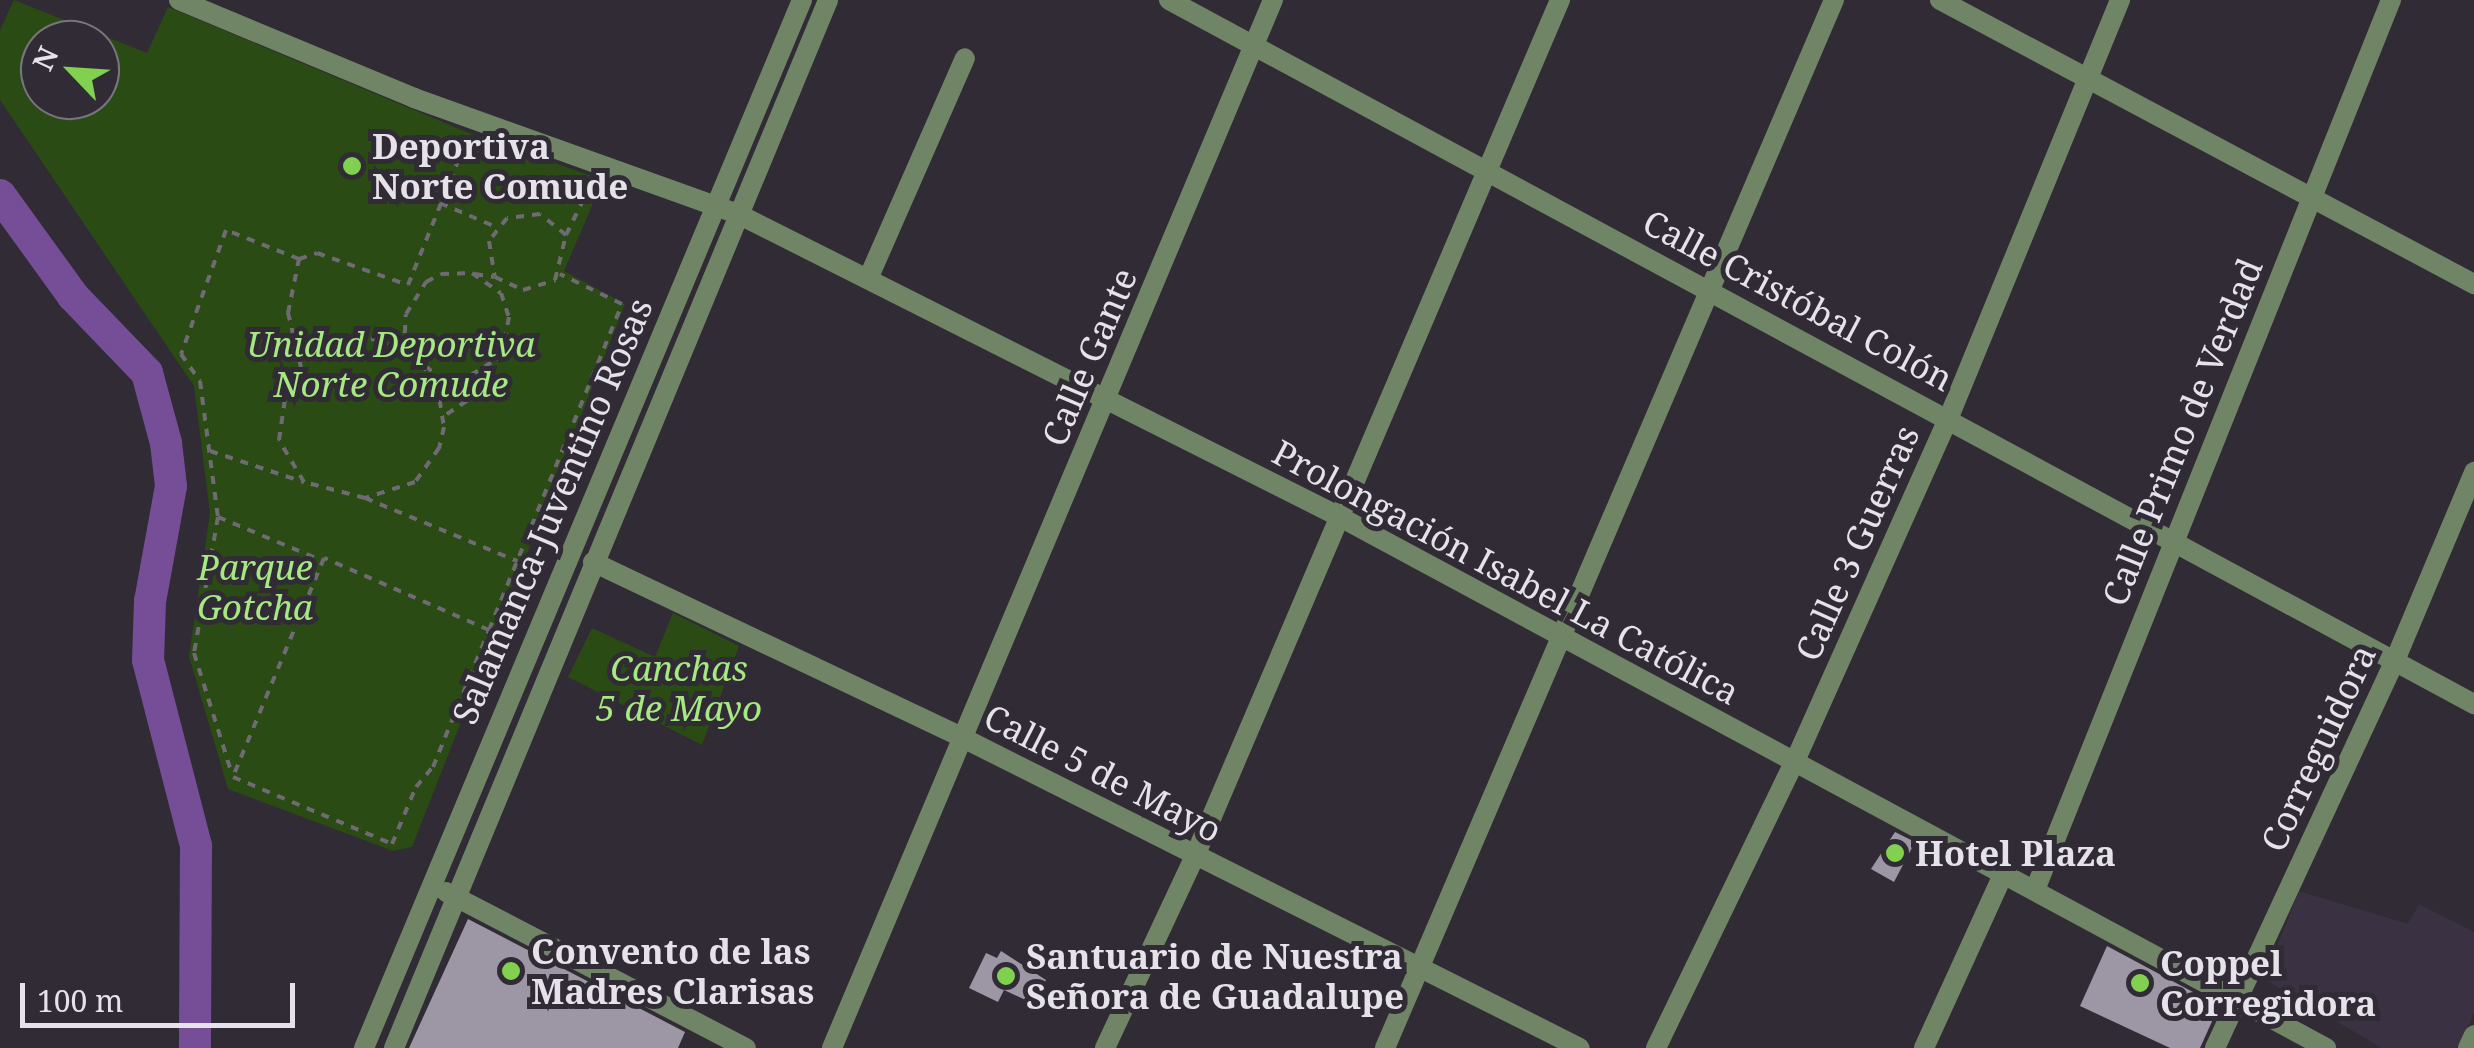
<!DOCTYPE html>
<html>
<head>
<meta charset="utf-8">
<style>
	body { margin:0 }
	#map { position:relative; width:2474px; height:1048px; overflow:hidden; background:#312b36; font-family:"Noto Serif",serif }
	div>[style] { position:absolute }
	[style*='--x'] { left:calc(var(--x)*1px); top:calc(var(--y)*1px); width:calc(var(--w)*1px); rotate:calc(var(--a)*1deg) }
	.built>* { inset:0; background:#3a3142 }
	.green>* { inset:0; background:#2a4b14 }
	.river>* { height:32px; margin:-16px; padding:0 16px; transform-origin:16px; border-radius:16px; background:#764e97 }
	.building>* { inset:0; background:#9d96a4 }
	.path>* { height:4px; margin-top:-2px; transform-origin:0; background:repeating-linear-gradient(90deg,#6f6a74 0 8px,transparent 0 16px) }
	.minor>* { height:20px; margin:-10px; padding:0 10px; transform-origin:10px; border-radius:10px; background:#6f8565 }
	.dots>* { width:28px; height:28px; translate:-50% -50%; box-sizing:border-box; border:5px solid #312b36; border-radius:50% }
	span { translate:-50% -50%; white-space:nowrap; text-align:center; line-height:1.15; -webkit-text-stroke:10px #312b36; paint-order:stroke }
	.poi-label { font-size:35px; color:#e5e2e9; font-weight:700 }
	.left { translate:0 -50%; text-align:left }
	.street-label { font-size:35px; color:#e5e2e9 }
	.park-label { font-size:35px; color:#a6e882; font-style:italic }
	.north { position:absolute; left:20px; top:20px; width:100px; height:100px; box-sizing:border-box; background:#312b36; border:2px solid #79747e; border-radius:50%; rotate:295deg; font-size:28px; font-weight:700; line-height:40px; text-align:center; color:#e5e2e9 }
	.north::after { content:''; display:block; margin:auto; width:35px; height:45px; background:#81d050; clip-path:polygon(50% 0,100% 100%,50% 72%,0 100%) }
	.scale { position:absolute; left:20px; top:983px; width:275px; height:45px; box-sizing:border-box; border:5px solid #e5e2e9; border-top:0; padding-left:12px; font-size:30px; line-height:35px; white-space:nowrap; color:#e5e2e9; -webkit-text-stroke:8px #312b36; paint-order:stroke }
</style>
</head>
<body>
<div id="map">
	<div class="built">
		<div style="clip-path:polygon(2299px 891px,2408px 924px,2419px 904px,2474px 932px,2474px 1014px,2457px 1048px,2382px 1048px,2264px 979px)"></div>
	</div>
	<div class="green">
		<div style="clip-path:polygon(evenodd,14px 0,147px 53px,168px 7px,469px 133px,603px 180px,564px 271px,625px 304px,412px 847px,393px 851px,228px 789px,189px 656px,210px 513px,194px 386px,0 100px,0 30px,14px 0,40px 40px,100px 40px,100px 100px,40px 100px,40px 40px)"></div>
		<div style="clip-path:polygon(673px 613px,739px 646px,702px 745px,568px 677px,592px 628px,655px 657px)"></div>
	</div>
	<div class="river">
		<div style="--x:0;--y:195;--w:125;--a:54.1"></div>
		<div style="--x:73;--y:296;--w:107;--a:46.1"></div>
		<div style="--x:147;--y:373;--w:73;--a:74.8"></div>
		<div style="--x:166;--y:443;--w:43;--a:83.4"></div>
		<div style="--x:171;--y:486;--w:117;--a:100.3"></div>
		<div style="--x:150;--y:601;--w:59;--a:91.9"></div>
		<div style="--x:148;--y:660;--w:192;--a:75.5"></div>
		<div style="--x:196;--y:846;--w:202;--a:90.3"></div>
	</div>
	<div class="building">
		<div style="clip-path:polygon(1895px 832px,1915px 842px,1894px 882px,1871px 869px)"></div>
		<div style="clip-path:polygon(468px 919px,685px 1032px,678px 1048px,409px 1048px)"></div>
		<div style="clip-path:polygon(2107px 946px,2219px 1006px,2200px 1048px,2170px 1048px,2080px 1006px)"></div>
		<div style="clip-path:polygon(1001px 951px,1046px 980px,1034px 1004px,1004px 990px,998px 1002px,969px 988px,986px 953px,997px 958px)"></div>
	</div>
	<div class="path">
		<div style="--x:440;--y:203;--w:61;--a:23.2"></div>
		<div style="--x:566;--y:235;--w:33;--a:-141"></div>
		<div style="--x:540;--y:214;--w:33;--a:173"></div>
		<div style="--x:507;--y:218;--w:29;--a:128"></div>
		<div style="--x:489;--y:241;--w:36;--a:81"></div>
		<div style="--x:495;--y:277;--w:31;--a:25"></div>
		<div style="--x:523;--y:290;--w:34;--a:-17"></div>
		<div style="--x:555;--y:280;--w:46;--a:-76.3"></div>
		<div style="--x:566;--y:235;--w:59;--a:-63.9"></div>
		<div style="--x:299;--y:259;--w:79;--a:-158.3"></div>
		<div style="--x:226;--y:230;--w:132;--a:109.9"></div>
		<div style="--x:181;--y:354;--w:33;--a:55"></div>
		<div style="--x:200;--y:381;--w:137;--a:82.5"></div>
		<div style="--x:218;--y:517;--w:114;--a:22.7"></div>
		<div style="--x:475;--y:274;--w:20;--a:9"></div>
		<div style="--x:404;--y:349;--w:35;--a:-87"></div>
		<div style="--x:406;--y:314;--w:38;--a:-58"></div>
		<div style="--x:426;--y:282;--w:17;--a:-28"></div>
		<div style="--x:441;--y:274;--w:31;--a:-2"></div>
		<div style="--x:472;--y:273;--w:35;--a:35"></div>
		<div style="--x:501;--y:293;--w:25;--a:72"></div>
		<div style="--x:509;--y:317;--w:38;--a:101"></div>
		<div style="--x:502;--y:354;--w:44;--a:120.1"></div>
		<div style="--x:480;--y:392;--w:43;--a:146.3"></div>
		<div style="--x:425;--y:366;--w:19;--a:36"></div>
		<div style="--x:440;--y:377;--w:31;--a:-4"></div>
		<div style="--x:471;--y:375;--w:31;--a:-32"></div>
		<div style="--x:301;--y:367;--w:56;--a:-103.5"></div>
		<div style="--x:288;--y:313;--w:55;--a:-78.5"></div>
		<div style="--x:299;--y:259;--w:19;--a:-18"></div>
		<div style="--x:317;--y:253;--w:96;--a:19.4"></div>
		<div style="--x:408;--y:285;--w:157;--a:-68"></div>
		<div style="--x:210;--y:451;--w:99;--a:18.3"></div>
		<div style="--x:365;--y:498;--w:63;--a:-165.3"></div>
		<div style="--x:304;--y:482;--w:49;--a:-120.8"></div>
		<div style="--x:279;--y:440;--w:56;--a:-81.7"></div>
		<div style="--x:287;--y:385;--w:46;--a:-47.6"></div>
		<div style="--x:318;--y:351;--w:39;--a:-19"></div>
		<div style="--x:355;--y:338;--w:26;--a:4"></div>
		<div style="--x:381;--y:340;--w:47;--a:31"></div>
		<div style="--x:421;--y:364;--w:26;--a:51"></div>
		<div style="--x:437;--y:384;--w:44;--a:80.8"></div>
		<div style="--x:444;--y:427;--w:22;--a:103"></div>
		<div style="--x:439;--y:448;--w:42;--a:125.2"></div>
		<div style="--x:415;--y:482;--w:52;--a:162.3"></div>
		<div style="--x:365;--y:498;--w:165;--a:22.5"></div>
		<div style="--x:218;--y:517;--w:138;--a:100"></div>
		<div style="--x:194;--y:653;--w:127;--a:72.6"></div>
		<div style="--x:489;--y:630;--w:180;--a:-156.4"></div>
		<div style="--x:324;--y:558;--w:237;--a:112.6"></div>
		<div style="--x:233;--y:777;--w:173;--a:22.8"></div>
		<div style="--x:392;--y:844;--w:62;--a:-67.2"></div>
		<div style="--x:416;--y:787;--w:26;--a:-50"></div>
		<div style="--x:433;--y:767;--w:148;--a:-67.8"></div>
		<div style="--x:489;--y:630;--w:352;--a:-67.8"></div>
		<div style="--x:622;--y:304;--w:69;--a:-154.2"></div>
	</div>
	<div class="minor">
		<div style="--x:179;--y:0;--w:255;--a:22.6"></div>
		<div style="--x:414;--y:98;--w:344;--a:19.7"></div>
		<div style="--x:738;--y:214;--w:674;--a:26.72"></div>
		<div style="--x:1340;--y:517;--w:1120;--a:28.3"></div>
		<div style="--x:1169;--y:0;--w:1483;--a:28.35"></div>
		<div style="--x:1940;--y:0;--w:605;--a:28.01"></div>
		<div style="--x:868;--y:279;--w:241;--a:-66.3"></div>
		<div style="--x:593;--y:562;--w:410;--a:25.4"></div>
		<div style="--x:963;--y:738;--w:690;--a:26.68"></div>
		<div style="--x:2035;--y:890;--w:959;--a:-68.2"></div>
		<div style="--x:446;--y:892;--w:338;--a:27.5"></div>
		<div style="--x:364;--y:1048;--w:1136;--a:-67.32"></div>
		<div style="--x:394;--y:1048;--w:1134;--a:-67.5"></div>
		<div style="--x:832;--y:1048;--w:1137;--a:-67.18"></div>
		<div style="--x:1105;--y:1048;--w:212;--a:-64.9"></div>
		<div style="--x:1195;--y:856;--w:931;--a:-66.91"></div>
		<div style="--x:1385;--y:1048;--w:1140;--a:-66.81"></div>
		<div style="--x:1656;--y:1048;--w:319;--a:-64.2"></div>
		<div style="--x:1795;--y:761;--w:377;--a:-65.9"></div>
		<div style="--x:1949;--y:417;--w:451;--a:-67.7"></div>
		<div style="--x:1924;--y:1048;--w:190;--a:-65.5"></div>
		<div style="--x:2215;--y:1048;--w:430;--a:-65.1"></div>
		<div style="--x:2396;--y:658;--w:202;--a:-67.2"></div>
		<div style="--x:2468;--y:1048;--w:14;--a:-65"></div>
	</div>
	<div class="dots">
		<div style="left:352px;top:166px;background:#81d050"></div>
		<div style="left:1895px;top:853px;background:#81d050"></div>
		<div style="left:511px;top:971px;background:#81d050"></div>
		<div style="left:1006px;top:976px;background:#81d050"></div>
		<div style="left:2140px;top:983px;background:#81d050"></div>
	</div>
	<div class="poi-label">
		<span class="left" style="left:372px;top:166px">Deportiva<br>Norte Comude</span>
		<span class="left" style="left:1915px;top:853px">Hotel Plaza</span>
		<span class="left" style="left:531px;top:971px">Convento de las<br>Madres Clarisas</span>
		<span class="left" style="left:1026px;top:976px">Santuario de Nuestra<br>Señora de Guadalupe</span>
		<span class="left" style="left:2160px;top:983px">Coppel<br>Corregidora</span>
	</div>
	<div class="street-label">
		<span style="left:1798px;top:300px;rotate:28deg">Calle Cristóbal Colón</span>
		<span style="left:1089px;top:357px;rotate:-67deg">Calle Gante</span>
		<span style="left:2182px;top:432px;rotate:-68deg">Calle Primo de Verdad</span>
		<span style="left:552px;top:511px;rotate:-67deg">Salamanca-Juventino Rosas</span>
		<span style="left:1857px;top:543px;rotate:-66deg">Calle 3 Guerras</span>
		<span style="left:1506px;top:572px;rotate:28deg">Prolongación Isabel La Católica</span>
		<span style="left:2318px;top:748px;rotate:-65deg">Correguidora</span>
		<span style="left:1103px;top:773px;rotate:27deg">Calle 5 de Mayo</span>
	</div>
	<div class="park-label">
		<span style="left:391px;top:364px">Unidad Deportiva<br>Norte Comude</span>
		<span style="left:255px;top:587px">Parque<br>Gotcha</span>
		<span style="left:679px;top:688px">Canchas<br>5 de Mayo</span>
	</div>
	<div class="north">N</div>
	<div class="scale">100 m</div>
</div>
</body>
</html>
